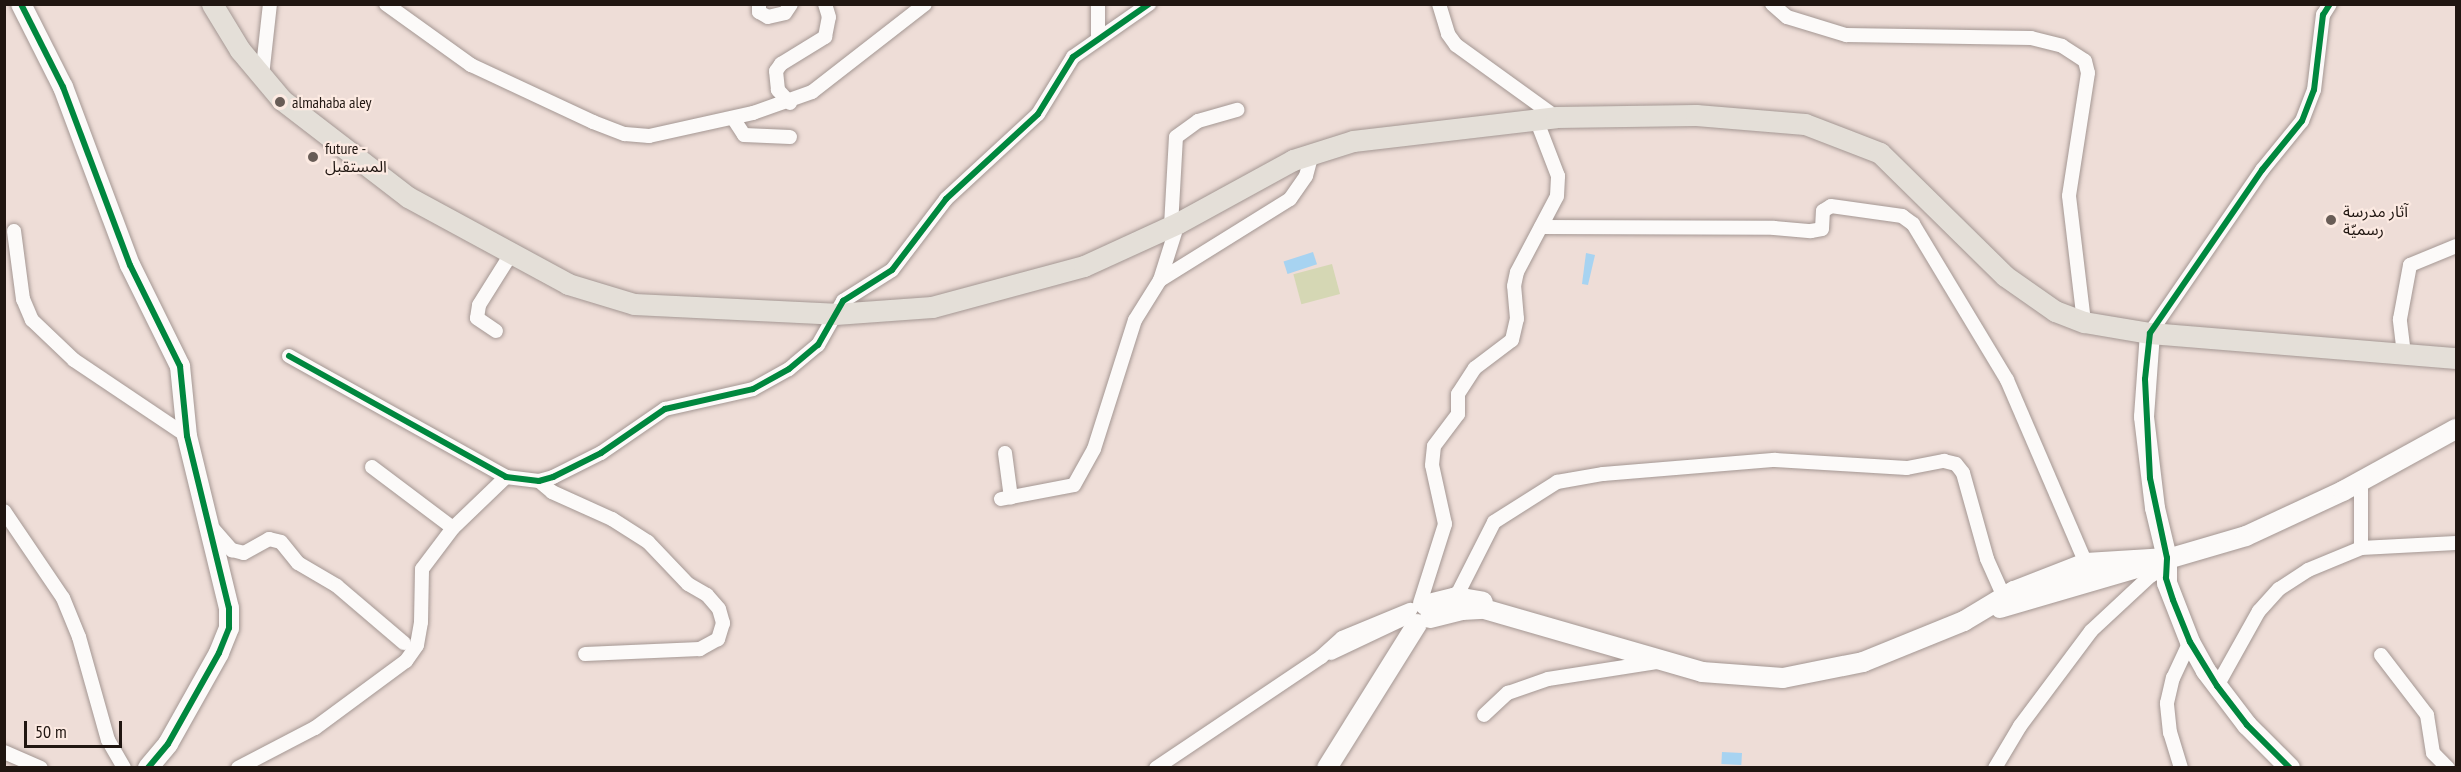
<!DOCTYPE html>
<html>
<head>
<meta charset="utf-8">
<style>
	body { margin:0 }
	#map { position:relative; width:2461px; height:772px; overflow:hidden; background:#eeddd7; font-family:"PT Sans Narrow","Noto Sans Arabic",sans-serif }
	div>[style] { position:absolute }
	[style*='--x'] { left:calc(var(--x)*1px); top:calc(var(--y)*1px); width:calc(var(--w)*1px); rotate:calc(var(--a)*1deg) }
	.green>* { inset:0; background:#d5d7b4; transform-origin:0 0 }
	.water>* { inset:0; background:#a7d3f1; transform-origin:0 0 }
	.roads { filter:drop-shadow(0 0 2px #a49793) drop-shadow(0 0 2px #a49793) }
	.street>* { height:14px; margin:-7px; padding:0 7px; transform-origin:7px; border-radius:7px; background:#fcfaf9 }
	.secondary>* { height:20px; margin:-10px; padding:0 10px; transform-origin:10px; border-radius:10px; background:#fcfaf9 }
	.primary>* { height:21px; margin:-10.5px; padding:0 10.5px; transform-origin:10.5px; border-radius:10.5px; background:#e4dfd8 }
	.cycleway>* { height:6px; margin:-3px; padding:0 3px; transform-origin:3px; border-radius:3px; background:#00873e }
	.dots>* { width:16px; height:16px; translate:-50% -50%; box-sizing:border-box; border:3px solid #fceae2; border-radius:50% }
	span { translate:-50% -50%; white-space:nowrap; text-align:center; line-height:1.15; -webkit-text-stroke:4.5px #fceae2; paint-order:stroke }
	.poi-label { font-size:16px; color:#201611 }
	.left { translate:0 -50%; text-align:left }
	.frame { position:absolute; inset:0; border:6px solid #201611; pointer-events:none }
	.scale { position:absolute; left:24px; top:721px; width:98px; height:27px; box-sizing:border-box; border:3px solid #201611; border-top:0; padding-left:8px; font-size:18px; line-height:21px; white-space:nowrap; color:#201611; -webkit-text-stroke:4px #fceae2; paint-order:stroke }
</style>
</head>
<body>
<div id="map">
	<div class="green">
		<div style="left:1332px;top:264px;width:31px;height:40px;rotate:75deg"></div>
	</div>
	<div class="water">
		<div style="left:1313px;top:252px;width:13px;height:31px;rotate:72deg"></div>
		<div style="clip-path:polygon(1586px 253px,1595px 255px,1588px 285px,1582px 284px)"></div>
		<div style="left:1722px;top:752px;width:20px;height:12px;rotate:3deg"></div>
	</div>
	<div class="roads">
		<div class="street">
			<div style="--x:386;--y:4;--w:105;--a:35.7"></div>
			<div style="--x:471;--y:65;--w:135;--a:25"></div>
			<div style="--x:593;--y:122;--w:34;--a:21"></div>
			<div style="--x:625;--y:134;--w:24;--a:5"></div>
			<div style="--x:649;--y:136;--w:107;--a:-12.5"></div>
			<div style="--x:753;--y:113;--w:63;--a:-19.6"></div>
			<div style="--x:812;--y:92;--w:143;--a:-37.9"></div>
			<div style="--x:759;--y:4;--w:8;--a:90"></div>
			<div style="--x:759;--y:12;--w:10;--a:29"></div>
			<div style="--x:768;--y:17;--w:17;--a:-13"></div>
			<div style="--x:785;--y:13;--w:11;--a:-56"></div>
			<div style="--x:1098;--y:4;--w:35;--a:90"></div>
			<div style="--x:1439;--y:4;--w:31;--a:73"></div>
			<div style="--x:1448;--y:34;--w:14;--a:54"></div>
			<div style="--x:1456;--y:45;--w:123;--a:35.8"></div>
			<div style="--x:1772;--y:4;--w:20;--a:41"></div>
			<div style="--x:1787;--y:17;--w:62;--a:17"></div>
			<div style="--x:1846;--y:35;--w:185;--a:0.9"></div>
			<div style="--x:2031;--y:38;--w:32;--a:14"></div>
			<div style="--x:2062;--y:46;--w:27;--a:33"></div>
			<div style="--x:2085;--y:61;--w:12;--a:76"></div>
			<div style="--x:2088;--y:73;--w:124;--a:98.8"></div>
			<div style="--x:2069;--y:196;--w:127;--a:83.2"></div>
			<div style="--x:262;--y:76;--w:72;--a:-83.7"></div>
			<div style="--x:790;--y:103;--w:18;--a:-133"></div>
			<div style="--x:778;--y:90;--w:19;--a:-96"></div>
			<div style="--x:776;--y:71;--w:9;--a:-54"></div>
			<div style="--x:781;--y:64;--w:52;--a:-31.5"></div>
			<div style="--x:825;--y:37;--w:20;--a:-79"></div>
			<div style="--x:829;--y:17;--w:14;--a:-107"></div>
			<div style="--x:733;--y:118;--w:20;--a:57"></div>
			<div style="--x:744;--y:135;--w:46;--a:2.5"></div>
			<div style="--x:1171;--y:226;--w:89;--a:-86.8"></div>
			<div style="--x:1176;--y:137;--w:27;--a:-36"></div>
			<div style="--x:1198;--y:121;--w:41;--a:-15.8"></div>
			<div style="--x:1541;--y:227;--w:233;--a:0.2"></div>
			<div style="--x:1774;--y:228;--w:37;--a:5"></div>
			<div style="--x:1811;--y:231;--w:11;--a:-10"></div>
			<div style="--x:1822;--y:229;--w:18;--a:-87"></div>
			<div style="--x:1823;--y:211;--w:9;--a:-32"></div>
			<div style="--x:1831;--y:206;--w:72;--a:8"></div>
			<div style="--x:1902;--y:216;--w:14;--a:36"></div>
			<div style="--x:1913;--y:224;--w:182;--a:58.9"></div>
			<div style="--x:2007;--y:380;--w:199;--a:66.7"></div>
			<div style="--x:14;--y:231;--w:69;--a:82.5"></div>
			<div style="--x:23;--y:299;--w:23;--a:67"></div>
			<div style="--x:32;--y:320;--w:58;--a:43.6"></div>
			<div style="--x:74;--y:360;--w:136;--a:33.9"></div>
			<div style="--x:1160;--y:280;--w:153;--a:-31.9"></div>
			<div style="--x:1290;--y:199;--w:28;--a:-55"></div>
			<div style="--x:1306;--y:176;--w:23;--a:-75"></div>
			<div style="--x:496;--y:331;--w:23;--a:-146"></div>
			<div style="--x:477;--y:318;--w:13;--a:-81"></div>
			<div style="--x:479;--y:305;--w:60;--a:-57.9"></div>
			<div style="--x:2150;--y:333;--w:198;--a:-55.5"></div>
			<div style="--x:2262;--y:170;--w:63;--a:-50.8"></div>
			<div style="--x:2302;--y:121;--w:33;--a:-69"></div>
			<div style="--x:2314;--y:90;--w:76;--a:-83.2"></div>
			<div style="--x:2323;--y:15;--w:13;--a:-58"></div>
			<div style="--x:2404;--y:354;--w:35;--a:-97"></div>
			<div style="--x:2400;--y:319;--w:55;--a:-79.5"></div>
			<div style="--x:2410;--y:265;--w:50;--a:-22.4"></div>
			<div style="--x:289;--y:356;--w:248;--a:29.1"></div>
			<div style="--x:506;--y:477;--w:33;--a:7"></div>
			<div style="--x:539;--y:481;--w:15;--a:-16"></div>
			<div style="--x:553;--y:477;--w:54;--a:-26.6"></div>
			<div style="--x:601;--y:453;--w:78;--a:-34.5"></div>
			<div style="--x:665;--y:409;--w:90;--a:-12.8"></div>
			<div style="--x:753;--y:389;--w:41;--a:-29.1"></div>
			<div style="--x:789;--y:369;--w:38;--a:-40"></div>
			<div style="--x:818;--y:345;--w:51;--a:-60.4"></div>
			<div style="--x:843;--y:301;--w:58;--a:-32.3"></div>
			<div style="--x:892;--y:270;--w:89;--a:-52.7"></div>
			<div style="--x:946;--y:199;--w:125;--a:-42.7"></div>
			<div style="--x:1038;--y:114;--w:67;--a:-58.4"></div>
			<div style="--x:1073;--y:57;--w:93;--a:-34.9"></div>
			<div style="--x:1005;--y:453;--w:45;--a:82.4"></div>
			<div style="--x:372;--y:467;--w:101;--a:37"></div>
			<div style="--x:539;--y:481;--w:17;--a:40"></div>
			<div style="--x:552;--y:492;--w:66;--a:24.2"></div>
			<div style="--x:612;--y:519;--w:43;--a:32.6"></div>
			<div style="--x:648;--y:542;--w:58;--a:46.4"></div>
			<div style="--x:688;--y:584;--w:22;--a:30"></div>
			<div style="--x:707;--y:595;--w:18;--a:49"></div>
			<div style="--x:719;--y:609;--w:15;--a:74"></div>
			<div style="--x:723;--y:623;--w:17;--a:107"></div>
			<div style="--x:718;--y:639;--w:21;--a:151"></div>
			<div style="--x:700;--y:649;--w:115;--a:177.5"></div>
			<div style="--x:2361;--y:482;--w:66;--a:90"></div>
			<div style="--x:2361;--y:548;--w:95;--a:-3"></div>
			<div style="--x:1001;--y:499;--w:74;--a:-10.9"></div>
			<div style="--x:1074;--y:485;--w:41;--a:-60.9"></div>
			<div style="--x:1094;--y:449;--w:135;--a:-72.4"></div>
			<div style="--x:1135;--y:320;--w:47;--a:-58"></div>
			<div style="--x:1160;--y:280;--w:60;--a:-72.5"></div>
			<div style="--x:4;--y:511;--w:105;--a:55.9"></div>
			<div style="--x:63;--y:598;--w:42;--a:67.7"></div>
			<div style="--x:79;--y:637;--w:107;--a:74.3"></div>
			<div style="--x:108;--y:740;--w:32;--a:60"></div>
			<div style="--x:209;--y:524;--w:35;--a:49"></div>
			<div style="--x:232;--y:550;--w:12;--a:14"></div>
			<div style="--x:244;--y:553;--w:29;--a:-29"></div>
			<div style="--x:269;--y:539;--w:12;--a:14"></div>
			<div style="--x:281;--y:542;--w:27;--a:51"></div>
			<div style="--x:298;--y:563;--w:45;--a:30.5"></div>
			<div style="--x:337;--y:586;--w:88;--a:40.4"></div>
			<div style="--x:1456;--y:597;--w:84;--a:-63.1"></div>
			<div style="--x:1494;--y:522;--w:75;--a:-32.4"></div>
			<div style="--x:1557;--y:482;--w:47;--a:-9.9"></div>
			<div style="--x:1603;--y:474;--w:173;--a:-4.7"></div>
			<div style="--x:1775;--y:460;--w:132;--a:3.5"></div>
			<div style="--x:1907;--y:468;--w:38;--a:-11"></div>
			<div style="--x:1944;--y:461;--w:12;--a:14"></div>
			<div style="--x:1956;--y:464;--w:11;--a:52"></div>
			<div style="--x:1963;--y:473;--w:89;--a:74.4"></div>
			<div style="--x:1987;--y:559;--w:42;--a:65.9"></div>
			<div style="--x:1420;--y:603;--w:83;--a:-72.4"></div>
			<div style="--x:1445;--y:524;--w:60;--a:-102.4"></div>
			<div style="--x:1432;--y:465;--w:19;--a:-84"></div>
			<div style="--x:1434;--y:446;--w:40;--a:-53"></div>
			<div style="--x:1458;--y:414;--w:20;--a:-90"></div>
			<div style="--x:1458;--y:394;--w:31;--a:-57"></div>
			<div style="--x:1475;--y:368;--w:46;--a:-37.1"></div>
			<div style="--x:1512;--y:340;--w:22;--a:-77"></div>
			<div style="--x:1517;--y:319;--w:33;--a:-95"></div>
			<div style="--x:1514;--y:286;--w:14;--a:-78"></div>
			<div style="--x:1517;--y:272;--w:86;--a:-62.2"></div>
			<div style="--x:1557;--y:196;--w:20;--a:-87"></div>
			<div style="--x:1558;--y:176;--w:61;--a:-111.1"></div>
			<div style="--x:1331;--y:653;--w:86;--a:-25.4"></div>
			<div style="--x:2381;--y:655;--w:76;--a:52.5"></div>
			<div style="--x:2427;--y:715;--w:38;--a:81"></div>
			<div style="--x:2433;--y:753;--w:21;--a:45"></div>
			<div style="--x:2217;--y:686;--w:86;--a:-60.8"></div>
			<div style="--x:2259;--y:611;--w:30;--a:-48"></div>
			<div style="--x:2279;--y:589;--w:35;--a:-33"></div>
			<div style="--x:2308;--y:570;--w:57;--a:-22.5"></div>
			<div style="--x:1484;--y:715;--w:33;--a:-43"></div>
			<div style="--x:1508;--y:693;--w:42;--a:-19.3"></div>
			<div style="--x:1548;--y:679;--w:110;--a:-8.9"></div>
			<div style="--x:4;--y:752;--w:40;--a:23.4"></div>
			<div style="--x:238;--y:768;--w:87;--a:-27.5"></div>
			<div style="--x:315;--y:728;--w:113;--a:-36.4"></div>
			<div style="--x:406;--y:661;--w:19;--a:-55"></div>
			<div style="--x:417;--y:645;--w:23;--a:-80"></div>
			<div style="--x:421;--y:622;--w:53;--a:-88.9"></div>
			<div style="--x:422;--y:569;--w:51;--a:-52.9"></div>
			<div style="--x:453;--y:528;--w:74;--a:-43.9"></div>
			<div style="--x:1156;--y:768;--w:199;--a:-33.9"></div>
			<div style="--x:1321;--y:657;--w:28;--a:-42"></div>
			<div style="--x:1342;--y:638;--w:74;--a:-22.4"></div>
			<div style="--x:1995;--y:768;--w:49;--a:-59.2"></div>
			<div style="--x:2020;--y:726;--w:119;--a:-53.2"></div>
			<div style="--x:2091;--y:631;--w:81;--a:-43"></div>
			<div style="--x:2150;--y:576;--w:18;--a:-27"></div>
			<div style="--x:2181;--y:768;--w:37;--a:-107"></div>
			<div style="--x:2170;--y:733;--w:30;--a:-96"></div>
			<div style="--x:2167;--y:703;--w:26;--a:-77"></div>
			<div style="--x:2173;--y:678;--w:40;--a:-65"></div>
		</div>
		<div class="secondary">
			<div style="--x:21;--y:4;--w:93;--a:63.2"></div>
			<div style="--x:63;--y:87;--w:190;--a:69.4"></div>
			<div style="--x:130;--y:265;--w:113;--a:63.7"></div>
			<div style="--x:180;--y:366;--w:70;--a:84.3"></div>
			<div style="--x:187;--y:436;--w:177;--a:76.3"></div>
			<div style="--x:229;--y:608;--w:20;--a:90"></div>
			<div style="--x:229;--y:628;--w:27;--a:112"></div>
			<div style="--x:219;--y:653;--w:104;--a:119.3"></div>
			<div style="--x:168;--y:744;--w:31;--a:130"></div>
			<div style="--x:2150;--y:333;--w:84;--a:94.1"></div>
			<div style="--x:2144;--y:417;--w:92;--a:83.1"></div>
			<div style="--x:2155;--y:508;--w:51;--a:76.5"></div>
			<div style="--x:2167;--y:558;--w:25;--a:90"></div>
			<div style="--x:2167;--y:583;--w:63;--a:68.7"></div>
			<div style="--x:2190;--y:642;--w:33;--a:61"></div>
			<div style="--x:2206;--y:671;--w:68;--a:52.8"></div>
			<div style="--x:2247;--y:725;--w:61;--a:45"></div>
			<div style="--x:1425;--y:605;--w:32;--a:-14"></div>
			<div style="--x:1456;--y:597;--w:27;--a:10"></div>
			<div style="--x:2000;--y:608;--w:256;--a:-16.3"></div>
			<div style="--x:2246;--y:536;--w:107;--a:-24.9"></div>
			<div style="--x:2343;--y:491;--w:129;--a:-28.8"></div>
			<div style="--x:1430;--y:618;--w:33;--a:-14"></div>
			<div style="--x:1462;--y:610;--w:22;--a:-3"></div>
			<div style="--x:1484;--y:609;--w:227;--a:16.1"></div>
			<div style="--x:1702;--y:672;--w:81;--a:4.2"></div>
			<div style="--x:1783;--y:678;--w:82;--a:-11.3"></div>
			<div style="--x:1863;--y:662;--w:109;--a:-22.1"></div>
			<div style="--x:1964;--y:621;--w:58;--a:-31"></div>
			<div style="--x:2014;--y:591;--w:77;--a:-21.3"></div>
			<div style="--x:2086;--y:563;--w:81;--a:-3.5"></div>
			<div style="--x:1327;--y:768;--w:170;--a:-58"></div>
		</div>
		<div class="primary">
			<div style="--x:212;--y:4;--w:54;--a:58.7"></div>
			<div style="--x:240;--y:50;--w:65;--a:50"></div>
			<div style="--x:282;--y:100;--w:159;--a:37.6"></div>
			<div style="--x:408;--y:197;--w:182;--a:28.5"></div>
			<div style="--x:568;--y:284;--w:69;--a:16.9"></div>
			<div style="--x:634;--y:304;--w:201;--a:2.8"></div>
			<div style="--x:835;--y:314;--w:97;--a:-4.1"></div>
			<div style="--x:932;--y:307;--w:157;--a:-15.1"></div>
			<div style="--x:1084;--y:266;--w:103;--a:-24.6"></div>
			<div style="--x:1178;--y:223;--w:131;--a:-28.7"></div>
			<div style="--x:1293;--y:160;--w:63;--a:-17.6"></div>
			<div style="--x:1353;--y:141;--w:204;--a:-6.7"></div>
			<div style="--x:1556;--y:117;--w:140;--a:-0.8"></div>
			<div style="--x:1696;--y:115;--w:109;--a:4.7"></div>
			<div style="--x:1805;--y:124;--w:80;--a:21.1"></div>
			<div style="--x:1880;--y:153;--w:175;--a:44.5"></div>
			<div style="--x:2005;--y:276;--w:61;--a:35"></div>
			<div style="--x:2055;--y:311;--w:31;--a:21"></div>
			<div style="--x:2084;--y:322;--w:67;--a:9.5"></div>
			<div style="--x:2150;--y:333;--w:307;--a:4.7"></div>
		</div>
	</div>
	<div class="cycleway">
		<div style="--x:21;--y:4;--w:93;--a:63.2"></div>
		<div style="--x:63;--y:87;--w:190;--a:69.4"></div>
		<div style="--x:130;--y:265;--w:113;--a:63.7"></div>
		<div style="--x:180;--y:366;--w:70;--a:84.3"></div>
		<div style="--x:187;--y:436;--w:177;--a:76.3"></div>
		<div style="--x:229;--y:608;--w:20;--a:90"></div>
		<div style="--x:229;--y:628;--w:27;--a:112"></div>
		<div style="--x:219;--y:653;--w:104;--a:119.3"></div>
		<div style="--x:168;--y:744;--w:31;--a:130"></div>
		<div style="--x:289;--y:356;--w:248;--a:29.1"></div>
		<div style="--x:506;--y:477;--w:33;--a:7"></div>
		<div style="--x:539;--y:481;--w:15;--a:-16"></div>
		<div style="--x:553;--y:477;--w:54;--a:-26.6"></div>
		<div style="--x:601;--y:453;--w:78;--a:-34.5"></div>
		<div style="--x:665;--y:409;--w:90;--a:-12.8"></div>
		<div style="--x:753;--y:389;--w:41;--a:-29.1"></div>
		<div style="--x:789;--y:369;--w:38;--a:-40"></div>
		<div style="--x:818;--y:345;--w:51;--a:-60.4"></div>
		<div style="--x:843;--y:301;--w:58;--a:-32.3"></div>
		<div style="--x:892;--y:270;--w:89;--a:-52.7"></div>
		<div style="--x:946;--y:199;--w:125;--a:-42.7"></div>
		<div style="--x:1038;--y:114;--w:67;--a:-58.4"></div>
		<div style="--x:1073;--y:57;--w:93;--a:-34.9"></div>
		<div style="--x:2290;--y:768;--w:61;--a:-135"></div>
		<div style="--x:2247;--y:725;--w:49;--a:-127.6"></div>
		<div style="--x:2217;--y:686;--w:52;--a:-121.5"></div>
		<div style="--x:2190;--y:642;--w:45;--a:-112"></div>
		<div style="--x:2173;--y:600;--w:23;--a:-108"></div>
		<div style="--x:2166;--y:578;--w:20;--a:-87"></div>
		<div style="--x:2167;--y:558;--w:82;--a:-102"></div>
		<div style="--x:2150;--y:478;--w:99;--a:-92.9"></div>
		<div style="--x:2145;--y:379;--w:46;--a:-83.8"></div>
		<div style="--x:2150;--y:333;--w:198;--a:-55.5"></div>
		<div style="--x:2262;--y:170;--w:63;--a:-50.8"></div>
		<div style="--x:2302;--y:121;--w:33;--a:-69"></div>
		<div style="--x:2314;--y:90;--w:76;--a:-83.2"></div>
		<div style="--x:2323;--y:15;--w:13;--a:-58"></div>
	</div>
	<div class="dots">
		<div style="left:280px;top:102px;background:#685c56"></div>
		<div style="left:313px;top:157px;background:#685c56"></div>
		<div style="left:2331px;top:220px;background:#685c56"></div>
	</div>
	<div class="poi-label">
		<span class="left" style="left:292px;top:102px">almahaba aley</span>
		<span class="left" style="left:325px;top:157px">future -<br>المستقبل</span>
		<span class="left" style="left:2343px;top:220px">آثار مدرسة<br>رسميّة</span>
	</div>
	<div class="frame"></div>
	<div class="scale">50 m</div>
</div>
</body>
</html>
